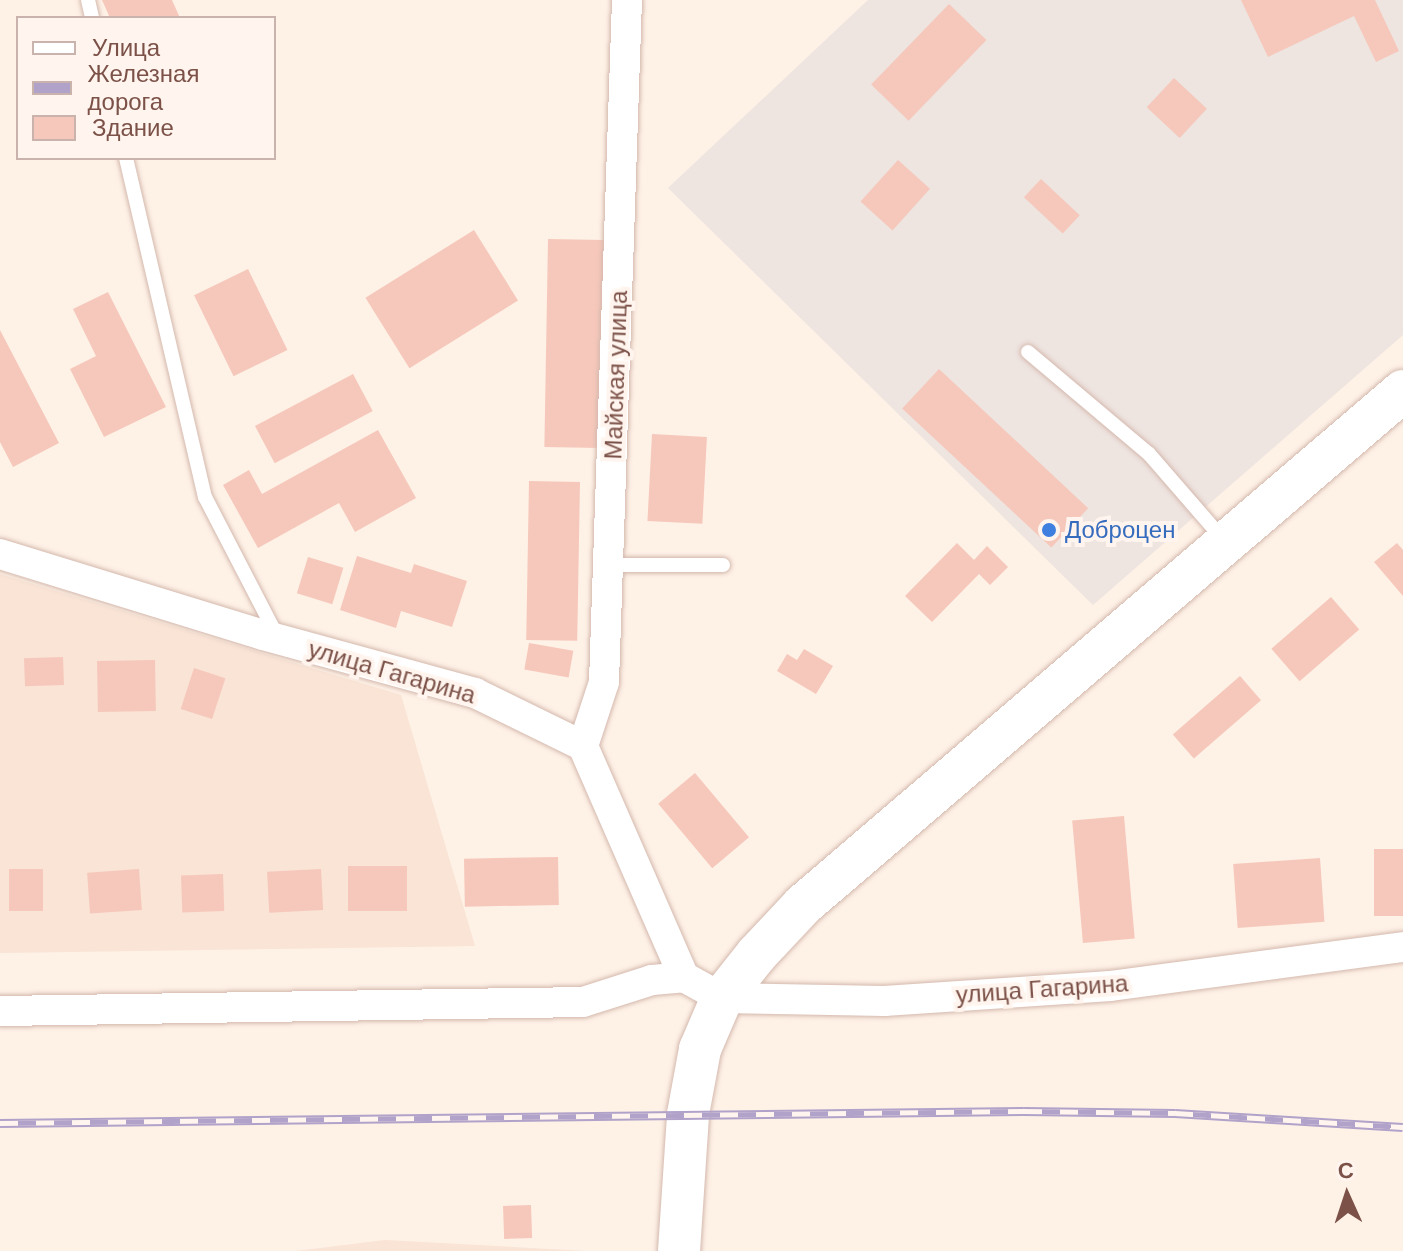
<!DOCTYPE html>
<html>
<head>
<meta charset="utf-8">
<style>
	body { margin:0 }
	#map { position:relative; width:1403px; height:1251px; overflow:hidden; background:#fef1e6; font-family:Arial,sans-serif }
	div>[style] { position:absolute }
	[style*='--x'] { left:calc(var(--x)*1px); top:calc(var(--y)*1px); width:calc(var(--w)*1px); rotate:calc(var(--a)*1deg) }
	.residential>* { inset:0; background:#f9e4d6 }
	.industrial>* { inset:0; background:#eee4e0 }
	.building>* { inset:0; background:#f6c8bb; transform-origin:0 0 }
	.roads { filter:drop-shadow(0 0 2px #d4b8ad) drop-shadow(0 0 2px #d4b8ad) }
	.service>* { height:14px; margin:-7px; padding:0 7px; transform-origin:7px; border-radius:7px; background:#fff }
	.minor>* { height:30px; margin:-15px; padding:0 15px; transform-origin:15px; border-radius:15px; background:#fff }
	.secondary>* { height:42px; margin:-21px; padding:0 21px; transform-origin:21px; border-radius:21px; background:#fff }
	.rail>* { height:9px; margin-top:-4.5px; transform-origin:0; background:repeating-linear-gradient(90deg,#fff5ee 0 18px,#b1a2ca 0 36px); box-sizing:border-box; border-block:2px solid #b1a2ca }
	.dots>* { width:22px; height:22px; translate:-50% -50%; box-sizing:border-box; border:4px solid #fff5ee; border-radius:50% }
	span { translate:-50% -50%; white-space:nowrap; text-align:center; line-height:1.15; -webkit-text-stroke:8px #fff5ee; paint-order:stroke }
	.street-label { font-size:24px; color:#7b5148 }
	.shop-label { font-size:24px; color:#366cbe }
	.left { translate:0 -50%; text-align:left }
	.legend { position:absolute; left:16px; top:16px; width:260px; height:144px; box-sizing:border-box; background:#fff5ee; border:2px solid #cab3ac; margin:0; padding:10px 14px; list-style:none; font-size:24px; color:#7b5148 }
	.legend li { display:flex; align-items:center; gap:16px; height:40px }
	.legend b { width:40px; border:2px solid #cab3ac }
	.north { position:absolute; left:1307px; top:1155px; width:80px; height:80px; -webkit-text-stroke:6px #fff5ee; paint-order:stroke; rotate:357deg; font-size:22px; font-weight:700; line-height:32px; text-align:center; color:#7b5148 }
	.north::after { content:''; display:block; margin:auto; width:28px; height:36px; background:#7b5148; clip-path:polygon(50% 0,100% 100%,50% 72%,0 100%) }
</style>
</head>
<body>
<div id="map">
	<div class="residential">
		<div style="clip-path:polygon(0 574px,401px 695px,475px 946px,0 953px)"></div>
		<div style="clip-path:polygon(385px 1240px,586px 1251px,296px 1251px)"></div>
	</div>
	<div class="industrial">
		<div style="clip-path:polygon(868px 0,1403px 0,1403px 335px,1093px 605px,668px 188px)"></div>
	</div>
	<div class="building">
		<div style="clip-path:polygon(102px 0,172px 0,180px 18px,110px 18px)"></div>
		<div style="clip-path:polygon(1241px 0,1375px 0,1399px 51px,1376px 62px,1354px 16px,1268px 57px)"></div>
		<div style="left:949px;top:4px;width:52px;height:112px;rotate:44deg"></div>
		<div style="left:1174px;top:78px;width:45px;height:40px;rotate:43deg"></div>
		<div style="left:898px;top:160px;width:43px;height:56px;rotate:42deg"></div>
		<div style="left:1041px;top:179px;width:53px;height:25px;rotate:43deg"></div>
		<div style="left:474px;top:230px;width:83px;height:128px;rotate:58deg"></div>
		<div style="left:548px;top:239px;width:56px;height:208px;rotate:1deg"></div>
		<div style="left:248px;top:269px;width:90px;height:60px;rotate:64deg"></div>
		<div style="clip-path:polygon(108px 292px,166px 407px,104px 437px,70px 369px,96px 356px,73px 309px)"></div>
		<div style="clip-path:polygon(0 330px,59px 443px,13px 467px,0 442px)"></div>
		<div style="left:939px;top:369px;width:204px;height:54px;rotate:43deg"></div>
		<div style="left:353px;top:374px;width:42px;height:111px;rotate:62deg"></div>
		<div style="clip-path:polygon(378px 430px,416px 498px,355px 532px,339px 503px,258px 548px,223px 485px,249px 470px,262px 494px)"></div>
		<div style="left:652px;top:434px;width:55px;height:87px;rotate:3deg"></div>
		<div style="left:529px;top:481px;width:51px;height:159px;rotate:1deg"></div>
		<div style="clip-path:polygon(957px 543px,974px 560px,987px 546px,1008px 567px,990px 585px,979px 574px,932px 622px,905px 596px)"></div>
		<div style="clip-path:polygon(1397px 543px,1403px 550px,1403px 596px,1374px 562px)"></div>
		<div style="clip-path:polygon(357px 556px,411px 573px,414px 564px,467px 581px,452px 627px,401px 611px,396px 628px,340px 610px)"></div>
		<div style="left:308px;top:557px;width:37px;height:38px;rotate:17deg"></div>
		<div style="left:1331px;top:597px;width:43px;height:79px;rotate:49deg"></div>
		<div style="left:529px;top:643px;width:45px;height:27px;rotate:10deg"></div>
		<div style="clip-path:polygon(804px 649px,833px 666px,816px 694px,777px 671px,787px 654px,797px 660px)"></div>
		<div style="left:63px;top:657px;width:28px;height:39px;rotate:88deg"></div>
		<div style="left:155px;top:660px;width:51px;height:58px;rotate:89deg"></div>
		<div style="left:194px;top:668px;width:33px;height:43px;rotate:18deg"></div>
		<div style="left:1240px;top:676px;width:32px;height:89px;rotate:49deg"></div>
		<div style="left:695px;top:773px;width:84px;height:48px;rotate:50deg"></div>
		<div style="left:1124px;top:816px;width:123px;height:52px;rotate:85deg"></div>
		<div style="left:1403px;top:849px;width:67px;height:29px;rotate:90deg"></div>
		<div style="left:558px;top:857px;width:48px;height:94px;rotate:89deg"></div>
		<div style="left:1320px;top:858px;width:64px;height:87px;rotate:86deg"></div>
		<div style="left:407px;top:866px;width:45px;height:59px;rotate:90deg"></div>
		<div style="left:9px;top:869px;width:34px;height:42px"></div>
		<div style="left:139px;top:869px;width:41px;height:52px;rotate:86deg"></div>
		<div style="left:321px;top:869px;width:41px;height:54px;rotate:87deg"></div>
		<div style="left:223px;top:874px;width:37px;height:42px;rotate:88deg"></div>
		<div style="left:531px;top:1205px;width:33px;height:28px;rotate:88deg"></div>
	</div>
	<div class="roads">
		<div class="service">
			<div style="--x:88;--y:0;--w:18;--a:77"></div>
			<div style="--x:126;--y:158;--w:348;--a:76.9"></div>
			<div style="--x:205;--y:497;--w:157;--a:62.6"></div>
			<div style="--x:1028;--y:352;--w:158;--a:40.1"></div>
			<div style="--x:1149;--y:454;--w:113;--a:49"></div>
			<div style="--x:608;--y:565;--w:115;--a:0"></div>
		</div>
		<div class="minor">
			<div style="--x:0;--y:554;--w:275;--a:17.1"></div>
			<div style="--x:263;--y:635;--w:220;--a:15.3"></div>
			<div style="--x:475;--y:693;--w:120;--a:26.1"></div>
			<div style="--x:583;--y:746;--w:252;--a:66.4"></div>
			<div style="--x:684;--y:977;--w:43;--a:28.9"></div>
			<div style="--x:722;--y:998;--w:162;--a:1.1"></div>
			<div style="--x:884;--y:1001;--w:227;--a:-3.8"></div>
			<div style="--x:1111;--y:986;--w:295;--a:-7.6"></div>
			<div style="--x:583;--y:746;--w:67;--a:-71.8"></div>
			<div style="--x:604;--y:682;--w:682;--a:-88.07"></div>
			<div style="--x:0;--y:1011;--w:583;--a:-0.88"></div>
			<div style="--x:583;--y:1002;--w:72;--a:-17.7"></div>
			<div style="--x:652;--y:980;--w:32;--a:-5"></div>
		</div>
		<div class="secondary">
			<div style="--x:679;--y:1251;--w:137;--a:-86.2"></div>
			<div style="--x:688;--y:1114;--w:66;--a:-79.5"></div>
			<div style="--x:700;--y:1049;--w:56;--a:-66.7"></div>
			<div style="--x:722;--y:998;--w:56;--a:-51.5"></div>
			<div style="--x:757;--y:954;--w:67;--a:-46.8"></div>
			<div style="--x:803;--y:905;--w:790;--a:-40.59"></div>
		</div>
	</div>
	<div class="rail">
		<div style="--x:0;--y:1123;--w:1024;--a:-0.67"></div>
		<div style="--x:1024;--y:1111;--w:151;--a:0.8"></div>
		<div style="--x:1175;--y:1113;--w:228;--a:3.5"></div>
	</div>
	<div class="dots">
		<div style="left:1049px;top:530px;background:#3f7fe0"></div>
	</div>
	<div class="street-label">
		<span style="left:616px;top:375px;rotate:-88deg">Майская улица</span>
		<span style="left:392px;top:672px;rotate:16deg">улица Гагарина</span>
		<span style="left:1042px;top:989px;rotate:-4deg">улица Гагарина</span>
	</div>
	<div class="shop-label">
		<span class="left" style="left:1065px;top:530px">Доброцен</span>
	</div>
	<ul class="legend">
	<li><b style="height:10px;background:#fff"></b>Улица</li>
	<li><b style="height:10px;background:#b1a2ca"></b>Железная дорога</li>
	<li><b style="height:22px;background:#f6c8bb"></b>Здание</li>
	</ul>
	<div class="north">С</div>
</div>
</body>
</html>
